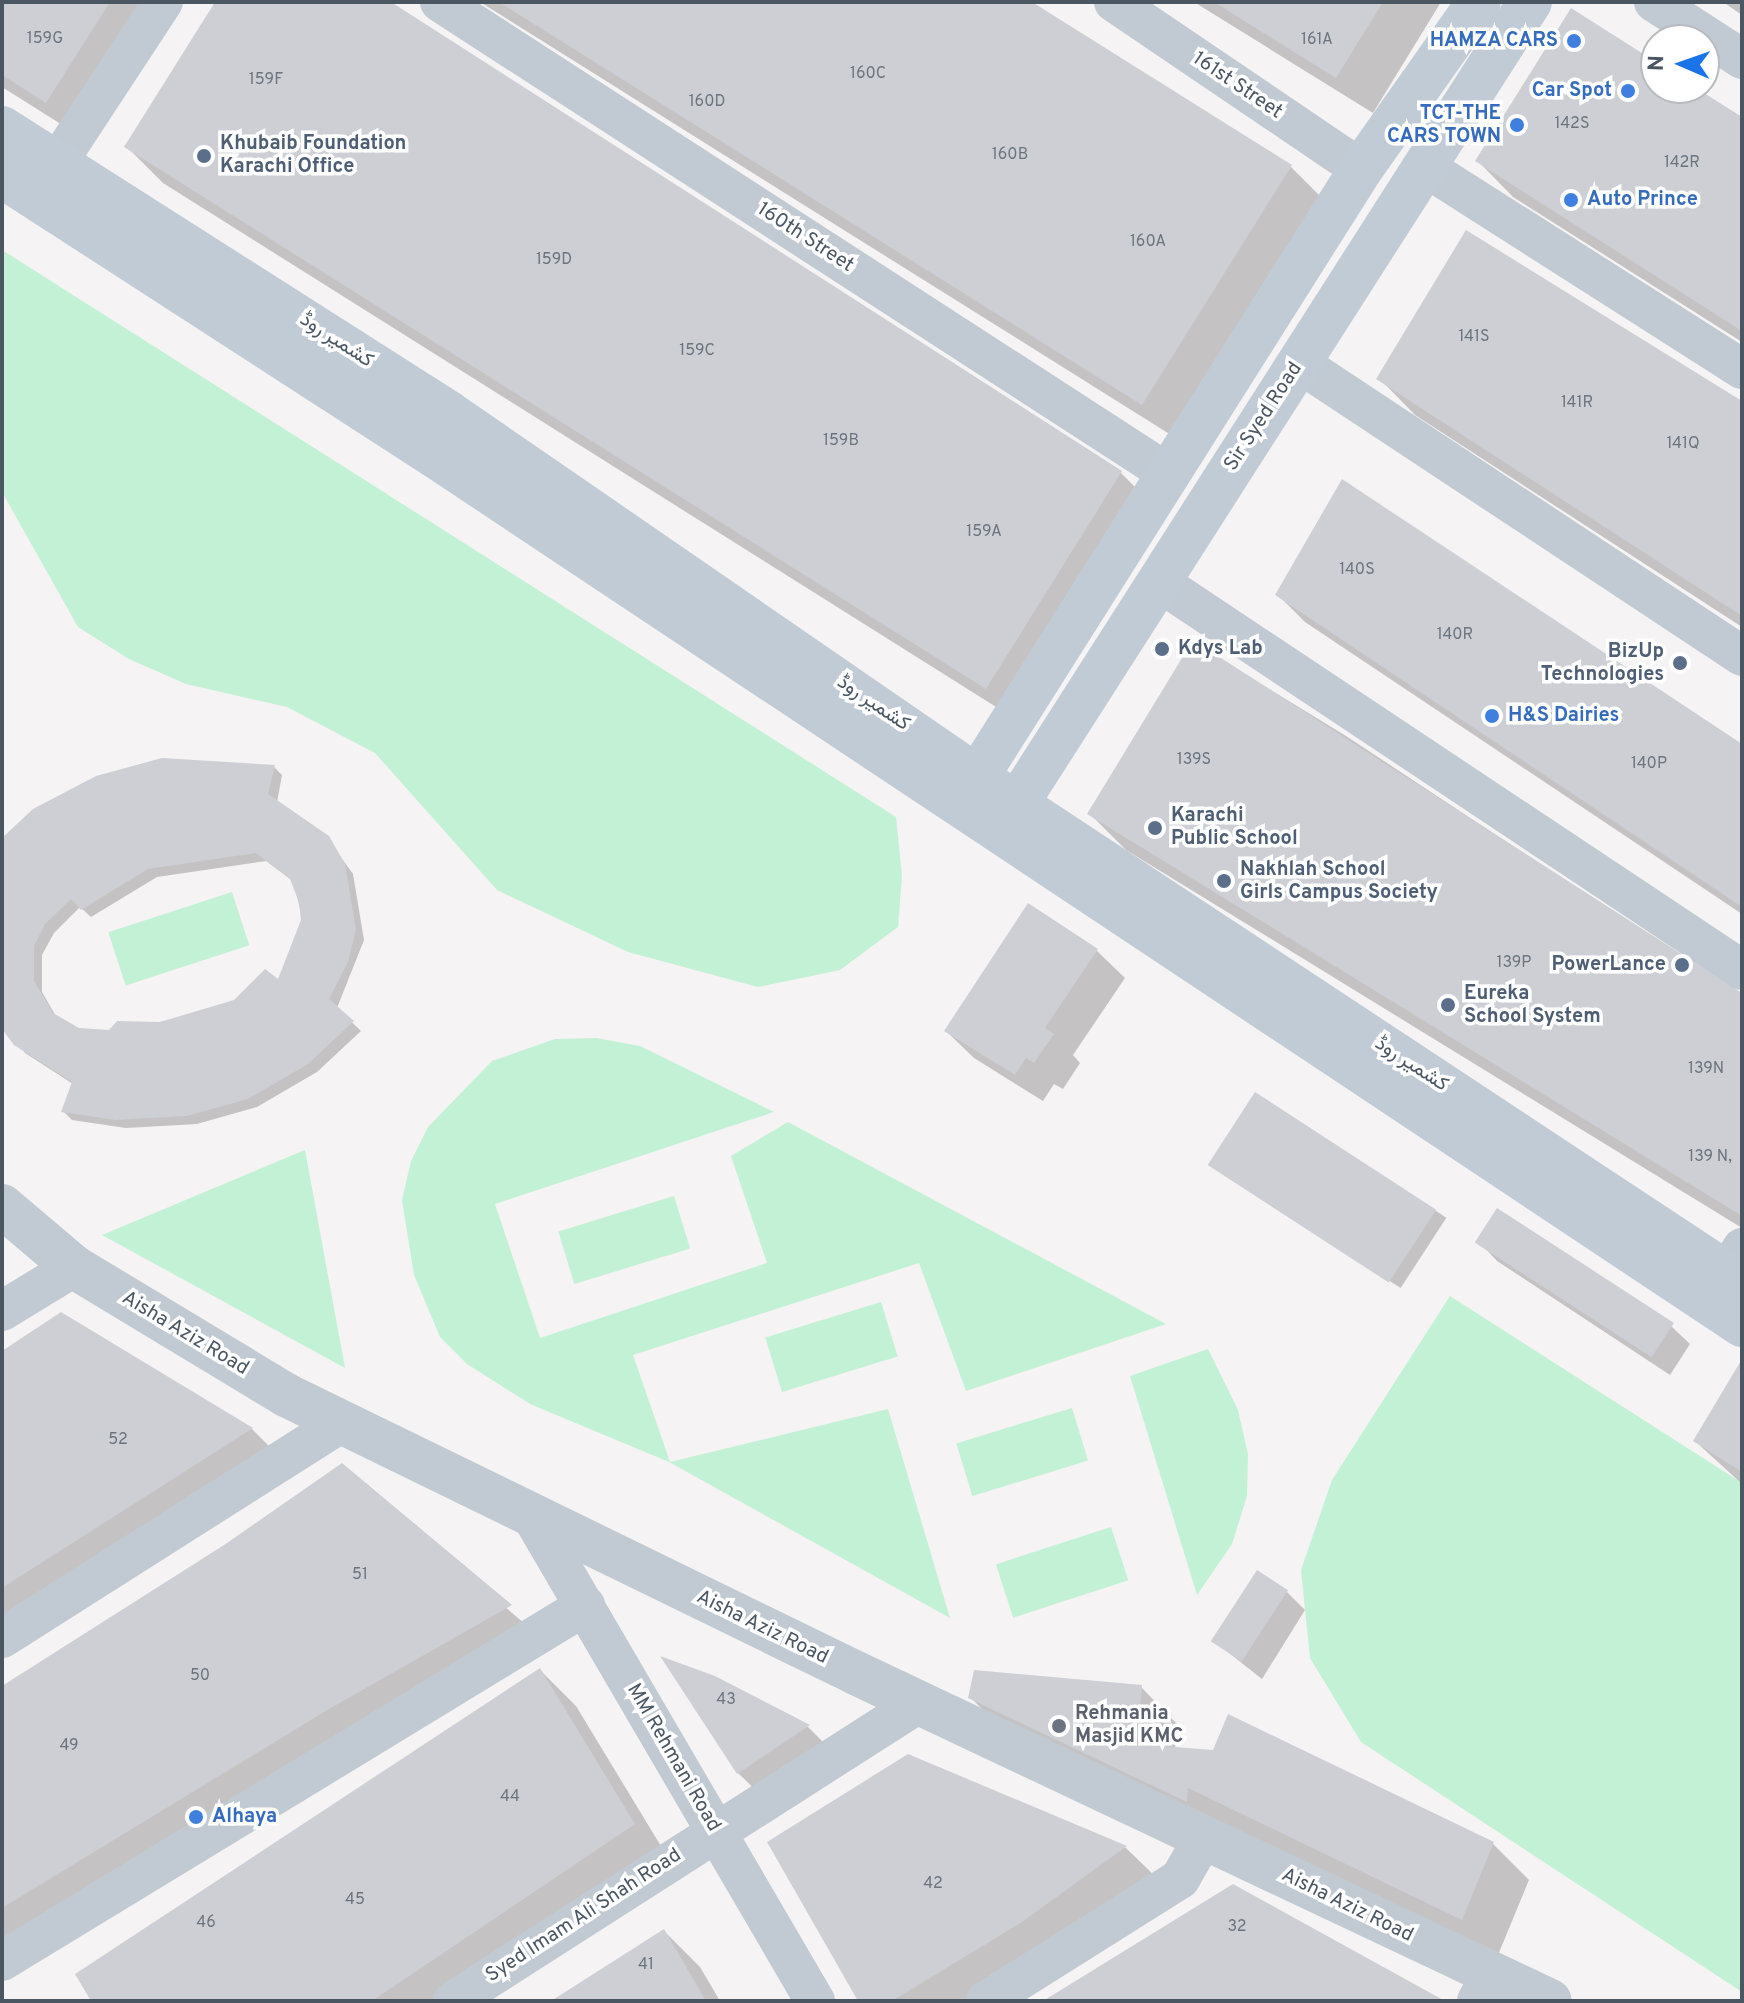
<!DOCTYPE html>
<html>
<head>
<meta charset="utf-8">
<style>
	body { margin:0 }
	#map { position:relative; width:1744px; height:2003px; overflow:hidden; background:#f5f3f3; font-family:Overpass,Vazirmatn,sans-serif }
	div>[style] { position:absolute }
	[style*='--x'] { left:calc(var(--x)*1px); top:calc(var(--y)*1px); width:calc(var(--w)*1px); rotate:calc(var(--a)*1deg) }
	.green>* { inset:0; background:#c3f1d5; transform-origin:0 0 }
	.shadow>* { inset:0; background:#0003; transform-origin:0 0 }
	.building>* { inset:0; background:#cdcfd5; transform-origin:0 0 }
	.minor>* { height:40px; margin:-20px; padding:0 20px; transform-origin:20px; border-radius:20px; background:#c1cad2 }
	.tertiary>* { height:44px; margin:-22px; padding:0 22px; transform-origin:22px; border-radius:22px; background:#c1cad2 }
	.secondary>* { height:44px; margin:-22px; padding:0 22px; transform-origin:22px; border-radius:22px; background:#c1cbd6 }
	.dots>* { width:22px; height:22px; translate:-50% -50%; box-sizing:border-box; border:4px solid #fff; border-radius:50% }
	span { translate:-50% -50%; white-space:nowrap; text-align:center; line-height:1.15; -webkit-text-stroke:7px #fff; paint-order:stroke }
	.number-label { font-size:16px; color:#6b747e }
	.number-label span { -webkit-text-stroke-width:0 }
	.shop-label { font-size:20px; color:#366cbe; font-weight:700 }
	.right { translate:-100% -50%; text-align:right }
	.left { translate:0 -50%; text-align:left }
	.street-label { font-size:20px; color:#4a5661 }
	.service-label { font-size:20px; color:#4e5e75; font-weight:700 }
	.worship-label { font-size:20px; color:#5b616d; font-weight:700 }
	.frame { position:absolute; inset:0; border:4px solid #4a5661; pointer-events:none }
	.north { position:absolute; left:1640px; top:24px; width:80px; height:80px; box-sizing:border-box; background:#fff; border:2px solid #b7bbc0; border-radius:50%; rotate:272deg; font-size:22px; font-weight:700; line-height:32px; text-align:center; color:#4a5661 }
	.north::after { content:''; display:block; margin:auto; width:28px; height:36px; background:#1a73e8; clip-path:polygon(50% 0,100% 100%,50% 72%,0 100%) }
</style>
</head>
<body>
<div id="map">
	<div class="green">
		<div style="clip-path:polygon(2px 250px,896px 817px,902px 876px,898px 927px,840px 970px,758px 987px,628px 952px,497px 890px,375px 753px,287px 707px,186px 684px,129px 659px,78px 627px,2px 492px)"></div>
		<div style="left:232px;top:892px;width:56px;height:130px;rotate:72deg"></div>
		<div style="clip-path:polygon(596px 1038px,640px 1046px,774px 1112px,495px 1204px,540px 1338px,767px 1263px,731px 1156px,788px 1122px,1166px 1324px,966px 1391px,919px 1263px,633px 1355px,670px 1462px,888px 1409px,950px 1618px,669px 1462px,530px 1404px,467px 1364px,440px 1337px,414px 1275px,402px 1200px,411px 1161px,428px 1127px,492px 1061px,555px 1039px)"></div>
		<div style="clip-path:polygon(305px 1150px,345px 1368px,102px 1235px)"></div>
		<div style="left:674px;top:1196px;width:55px;height:121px;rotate:73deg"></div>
		<div style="clip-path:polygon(1450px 1296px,1742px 1483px,1742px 1992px,1361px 1742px,1310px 1658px,1301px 1570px,1332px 1480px)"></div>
		<div style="left:881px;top:1302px;width:57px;height:121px;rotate:73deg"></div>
		<div style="clip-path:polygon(1208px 1349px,1238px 1410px,1248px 1454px,1247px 1496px,1232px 1544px,1197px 1595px,1130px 1376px)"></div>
		<div style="left:1072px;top:1408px;width:55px;height:121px;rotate:73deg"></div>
		<div style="left:1111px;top:1527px;width:56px;height:121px;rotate:72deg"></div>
	</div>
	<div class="shadow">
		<div style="clip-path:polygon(2px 2px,169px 2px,83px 138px,2px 87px)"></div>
		<div style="clip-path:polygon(217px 2px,385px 2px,1121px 473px,1157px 509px,1023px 724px,163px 183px,127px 147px)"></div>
		<div style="clip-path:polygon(480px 2px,1028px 2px,1290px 166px,1327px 203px,1179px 440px)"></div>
		<div style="clip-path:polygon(1194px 2px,1441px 2px,1373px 113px)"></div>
		<div style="clip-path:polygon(1723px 2px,1742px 2px,1742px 15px)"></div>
		<div style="clip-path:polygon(1656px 65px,1656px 88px,1693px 88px,1742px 119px,1742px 342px,1513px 197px,1477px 160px)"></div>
		<div style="clip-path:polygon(1379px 378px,1742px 403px,1742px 627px,1415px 415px)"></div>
		<div style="clip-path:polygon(1278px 595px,1742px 746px,1742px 914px,1305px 622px)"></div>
		<div style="clip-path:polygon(1194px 643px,1346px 736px,1742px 997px,1742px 1228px,1126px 850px,1090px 814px)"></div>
		<div style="clip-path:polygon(evenodd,274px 767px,282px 775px,277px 802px,327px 838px,353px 874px,364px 940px,337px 1008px,361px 1031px,317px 1072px,257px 1107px,197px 1124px,126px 1128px,72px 1120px,63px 1111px,73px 1084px,25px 1053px,2px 1022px,2px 840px,274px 767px,266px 861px,293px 881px,303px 920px,279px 982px,201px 1014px,110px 1032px,78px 1030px,57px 1018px,42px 992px,42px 955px,54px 933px,80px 907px,91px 917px,157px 877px,266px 861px)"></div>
		<div style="clip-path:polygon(1028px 906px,1097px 951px,1125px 978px,1073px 1055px,1080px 1063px,1063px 1089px,1054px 1084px,1043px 1101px,974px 1058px,946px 1031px)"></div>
		<div style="left:1256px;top:1094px;width:227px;height:84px;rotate:33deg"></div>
		<div style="clip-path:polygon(1479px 1242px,1671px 1326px,1690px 1344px,1670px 1375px,1497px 1261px)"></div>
		<div style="clip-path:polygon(61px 1314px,252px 1429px,288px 1465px,2px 1645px,2px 1355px)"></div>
		<div style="clip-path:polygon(1742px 1394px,1742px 1484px,1695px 1441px)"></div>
		<div style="clip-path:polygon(341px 1466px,546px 1642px,2px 1965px,2px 1688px,225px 1547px)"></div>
		<div style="clip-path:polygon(1287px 1592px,1305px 1610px,1262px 1679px,1215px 1642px)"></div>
		<div style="clip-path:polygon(540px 1670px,576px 1706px,670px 1861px,461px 2001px,94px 2001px)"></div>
		<div style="clip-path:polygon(714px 1678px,808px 1727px,835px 1754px,766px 1800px,738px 1773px)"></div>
		<div style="clip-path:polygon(1141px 1687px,1177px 1724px,1175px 1749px,1493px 1844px,1529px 1880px,1498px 1955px,1007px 1734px,971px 1698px)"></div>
		<div style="clip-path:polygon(908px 1756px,1126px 1848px,1162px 1883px,988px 2001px,860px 2001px)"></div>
		<div style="clip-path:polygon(664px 1931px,700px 1967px,720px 2001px,554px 2001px)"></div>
	</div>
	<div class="building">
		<div style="clip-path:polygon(2px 2px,110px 2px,46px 103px,2px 75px)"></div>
		<div style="clip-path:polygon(215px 2px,391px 2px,1122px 471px,986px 689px,124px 147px)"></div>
		<div style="clip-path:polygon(499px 2px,1032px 2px,1292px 165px,1142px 405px)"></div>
		<div style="clip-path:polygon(1214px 2px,1383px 2px,1336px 78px)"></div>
		<div style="clip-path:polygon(1571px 8px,1656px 62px,1656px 88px,1696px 88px,1742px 117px,1742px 331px,1475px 161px)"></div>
		<div style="clip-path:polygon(1466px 230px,1742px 401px,1742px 616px,1376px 379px)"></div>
		<div style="clip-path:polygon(1342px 479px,1742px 744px,1742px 907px,1275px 595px)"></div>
		<div style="clip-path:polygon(1193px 640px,1742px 993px,1742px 1216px,1087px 814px)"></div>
		<div style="clip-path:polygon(evenodd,162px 758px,275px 765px,268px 794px,329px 836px,345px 864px,356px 930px,348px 962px,329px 999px,354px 1021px,308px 1064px,248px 1099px,187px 1116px,116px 1120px,61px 1112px,72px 1082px,14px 1045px,2px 1029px,2px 838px,33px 809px,96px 776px,162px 758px,256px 853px,290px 879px,299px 902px,301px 920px,278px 979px,265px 969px,234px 1000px,160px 1022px,117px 1021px,109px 1030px,79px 1028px,53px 1013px,34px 981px,34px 946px,45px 924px,71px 899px,81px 910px,148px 869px,256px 853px)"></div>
		<div style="clip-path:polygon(1028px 903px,1098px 949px,1045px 1028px,1054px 1034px,1034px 1063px,1026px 1058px,1015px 1075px,944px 1031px)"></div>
		<div style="left:1255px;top:1092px;width:216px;height:87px;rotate:33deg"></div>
		<div style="left:1497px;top:1208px;width:211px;height:41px;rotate:33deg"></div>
		<div style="clip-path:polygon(61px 1312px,253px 1428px,2px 1588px,2px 1351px)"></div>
		<div style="clip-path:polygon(1742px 1359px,1742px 1472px,1693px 1441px)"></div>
		<div style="clip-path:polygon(342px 1463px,512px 1605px,329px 1709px,2px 1908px,2px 1686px,224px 1545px)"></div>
		<div style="left:1257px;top:1570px;width:37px;height:85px;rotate:33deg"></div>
		<div style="clip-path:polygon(660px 1656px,715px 1676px,810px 1725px,737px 1774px)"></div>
		<div style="clip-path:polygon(540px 1668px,635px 1824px,372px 2001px,91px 2001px,75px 1974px)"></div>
		<div style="clip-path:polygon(974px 1670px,1142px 1685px,1137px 1744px,1213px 1750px,1228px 1714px,1494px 1842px,1462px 1920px,1188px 1788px,1187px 1802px,968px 1698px)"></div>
		<div style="clip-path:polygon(908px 1754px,1127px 1846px,1022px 1922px,892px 2001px,858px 2001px,767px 1842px)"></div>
		<div style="clip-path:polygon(1233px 1884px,1445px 2001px,1043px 2001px)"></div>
		<div style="clip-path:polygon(664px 1929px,706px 2001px,551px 2001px)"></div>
	</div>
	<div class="minor">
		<div style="--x:440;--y:2;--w:868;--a:32.92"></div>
		<div style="--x:1114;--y:2;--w:298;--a:34.1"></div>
		<div style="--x:1654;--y:2;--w:105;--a:32.9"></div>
		<div style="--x:1425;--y:167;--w:376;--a:32.5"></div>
		<div style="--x:40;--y:189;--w:224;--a:-56.7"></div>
		<div style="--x:1299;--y:363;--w:531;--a:33.48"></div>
		<div style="--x:1159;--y:582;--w:700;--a:33.64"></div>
		<div style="--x:1726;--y:1273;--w:30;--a:-57"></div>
		<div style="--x:2;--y:1311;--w:84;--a:-31.4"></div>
		<div style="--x:531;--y:1515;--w:563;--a:59.7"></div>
		<div style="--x:2;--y:1638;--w:403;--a:-32.4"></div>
		<div style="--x:2;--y:1961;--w:683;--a:-31.34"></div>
		<div style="--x:453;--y:2001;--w:553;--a:-32.6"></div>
		<div style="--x:986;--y:2001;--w:229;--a:-32.2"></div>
		<div style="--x:1180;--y:1879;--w:48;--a:-60.3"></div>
		<div style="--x:1477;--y:2001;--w:30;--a:-62"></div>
	</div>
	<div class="tertiary">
		<div style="--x:2;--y:1206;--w:94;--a:40.3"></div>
		<div style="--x:74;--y:1267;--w:248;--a:31.1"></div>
		<div style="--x:286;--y:1395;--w:636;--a:26"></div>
		<div style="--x:858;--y:1674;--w:765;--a:25.29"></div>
	</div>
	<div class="secondary">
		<div style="--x:2;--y:128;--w:530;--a:32.52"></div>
		<div style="--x:449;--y:413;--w:691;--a:34.56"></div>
		<div style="--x:1018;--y:805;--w:868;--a:33.43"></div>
		<div style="--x:2;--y:176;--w:516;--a:32.89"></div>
		<div style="--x:435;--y:456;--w:1570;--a:33.62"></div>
		<div style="--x:963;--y:799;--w:745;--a:-57.72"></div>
		<div style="--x:1361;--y:169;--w:204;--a:-54.8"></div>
		<div style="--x:1000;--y:830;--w:983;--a:-57.38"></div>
	</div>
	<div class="dots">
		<div style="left:1574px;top:41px;background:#3f7fe0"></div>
		<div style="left:1628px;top:91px;background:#3f7fe0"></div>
		<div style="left:1517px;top:125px;background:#3f7fe0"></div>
		<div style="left:204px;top:156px;background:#5c6f8a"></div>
		<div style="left:1571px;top:200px;background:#3f7fe0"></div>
		<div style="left:1162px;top:649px;background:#5c6f8a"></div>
		<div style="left:1680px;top:663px;background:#5c6f8a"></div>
		<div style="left:1492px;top:716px;background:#3f7fe0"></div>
		<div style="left:1155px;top:828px;background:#5c6f8a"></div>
		<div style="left:1224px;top:881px;background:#5c6f8a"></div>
		<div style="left:1682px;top:965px;background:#5c6f8a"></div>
		<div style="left:1448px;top:1005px;background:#5c6f8a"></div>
		<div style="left:1059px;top:1726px;background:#6b7280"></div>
		<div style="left:196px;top:1817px;background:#3f7fe0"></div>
	</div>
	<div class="number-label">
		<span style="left:45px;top:39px">159G</span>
		<span style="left:1317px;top:40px">161A</span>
		<span style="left:868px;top:74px">160C</span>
		<span style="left:266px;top:80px">159F</span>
		<span style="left:707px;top:102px">160D</span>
		<span style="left:1572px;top:124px">142S</span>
		<span style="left:1010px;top:155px">160B</span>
		<span style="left:1682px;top:163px">142R</span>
		<span style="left:1148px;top:242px">160A</span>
		<span style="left:554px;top:260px">159D</span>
		<span style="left:1474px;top:337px">141S</span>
		<span style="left:697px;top:351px">159C</span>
		<span style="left:1577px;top:403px">141R</span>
		<span style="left:841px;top:441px">159B</span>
		<span style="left:1683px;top:444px">141Q</span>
		<span style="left:984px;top:532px">159A</span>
		<span style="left:1357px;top:570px">140S</span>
		<span style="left:1455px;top:635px">140R</span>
		<span style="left:1194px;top:760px">139S</span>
		<span style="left:1649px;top:764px">140P</span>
		<span style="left:1514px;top:963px">139P</span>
		<span style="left:1706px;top:1069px">139N</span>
		<span style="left:1710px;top:1157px">139 N,</span>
		<span style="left:118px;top:1440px">52</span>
		<span style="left:360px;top:1575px">51</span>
		<span style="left:200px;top:1676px">50</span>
		<span style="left:726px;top:1700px">43</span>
		<span style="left:69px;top:1746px">49</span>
		<span style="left:510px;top:1797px">44</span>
		<span style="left:933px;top:1884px">42</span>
		<span style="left:355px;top:1900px">45</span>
		<span style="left:206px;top:1923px">46</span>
		<span style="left:1237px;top:1927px">32</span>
		<span style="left:646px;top:1965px">41</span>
	</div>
	<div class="shop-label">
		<span class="right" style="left:1558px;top:41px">HAMZA CARS</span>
		<span class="right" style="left:1612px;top:91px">Car Spot</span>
		<span class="right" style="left:1501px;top:126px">TCT-THE<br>CARS TOWN</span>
		<span class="left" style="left:1587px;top:200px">Auto Prince</span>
		<span class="left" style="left:1508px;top:716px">H&amp;S Dairies</span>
		<span class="left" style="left:212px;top:1817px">Alhaya</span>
	</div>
	<div class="street-label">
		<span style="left:1237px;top:86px;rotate:34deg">161st Street</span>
		<span style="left:805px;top:238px;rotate:33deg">160th Street</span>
		<span style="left:336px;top:341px;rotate:33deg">کشمیر روڈ</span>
		<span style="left:1264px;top:417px;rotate:-57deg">Sir Syed Road</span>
		<span style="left:873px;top:704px;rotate:34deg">کشمیر روڈ</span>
		<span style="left:1411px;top:1065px;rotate:33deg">کشمیر روڈ</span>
		<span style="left:185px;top:1334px;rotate:31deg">Aisha Aziz Road</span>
		<span style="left:762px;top:1628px;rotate:26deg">Aisha Aziz Road</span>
		<span style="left:673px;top:1758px;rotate:60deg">MM Rehmani Road</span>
		<span style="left:1347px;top:1906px;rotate:26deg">Aisha Aziz Road</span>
		<span style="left:584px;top:1916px;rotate:-33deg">Syed Imam Ali Shah Road</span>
	</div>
	<div class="service-label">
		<span class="left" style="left:220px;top:156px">Khubaib Foundation<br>Karachi Office</span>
		<span class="left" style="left:1178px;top:649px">Kdys Lab</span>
		<span class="right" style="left:1664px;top:664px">BizUp<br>Technologies</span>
		<span class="left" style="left:1171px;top:828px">Karachi<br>Public School</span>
		<span class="left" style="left:1240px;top:882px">Nakhlah School<br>Girls Campus Society</span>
		<span class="right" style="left:1666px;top:965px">PowerLance</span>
		<span class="left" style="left:1464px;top:1006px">Eureka<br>School System</span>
	</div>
	<div class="worship-label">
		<span class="left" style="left:1075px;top:1726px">Rehmania<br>Masjid KMC</span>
	</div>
	<div class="frame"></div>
	<div class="north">N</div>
</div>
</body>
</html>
